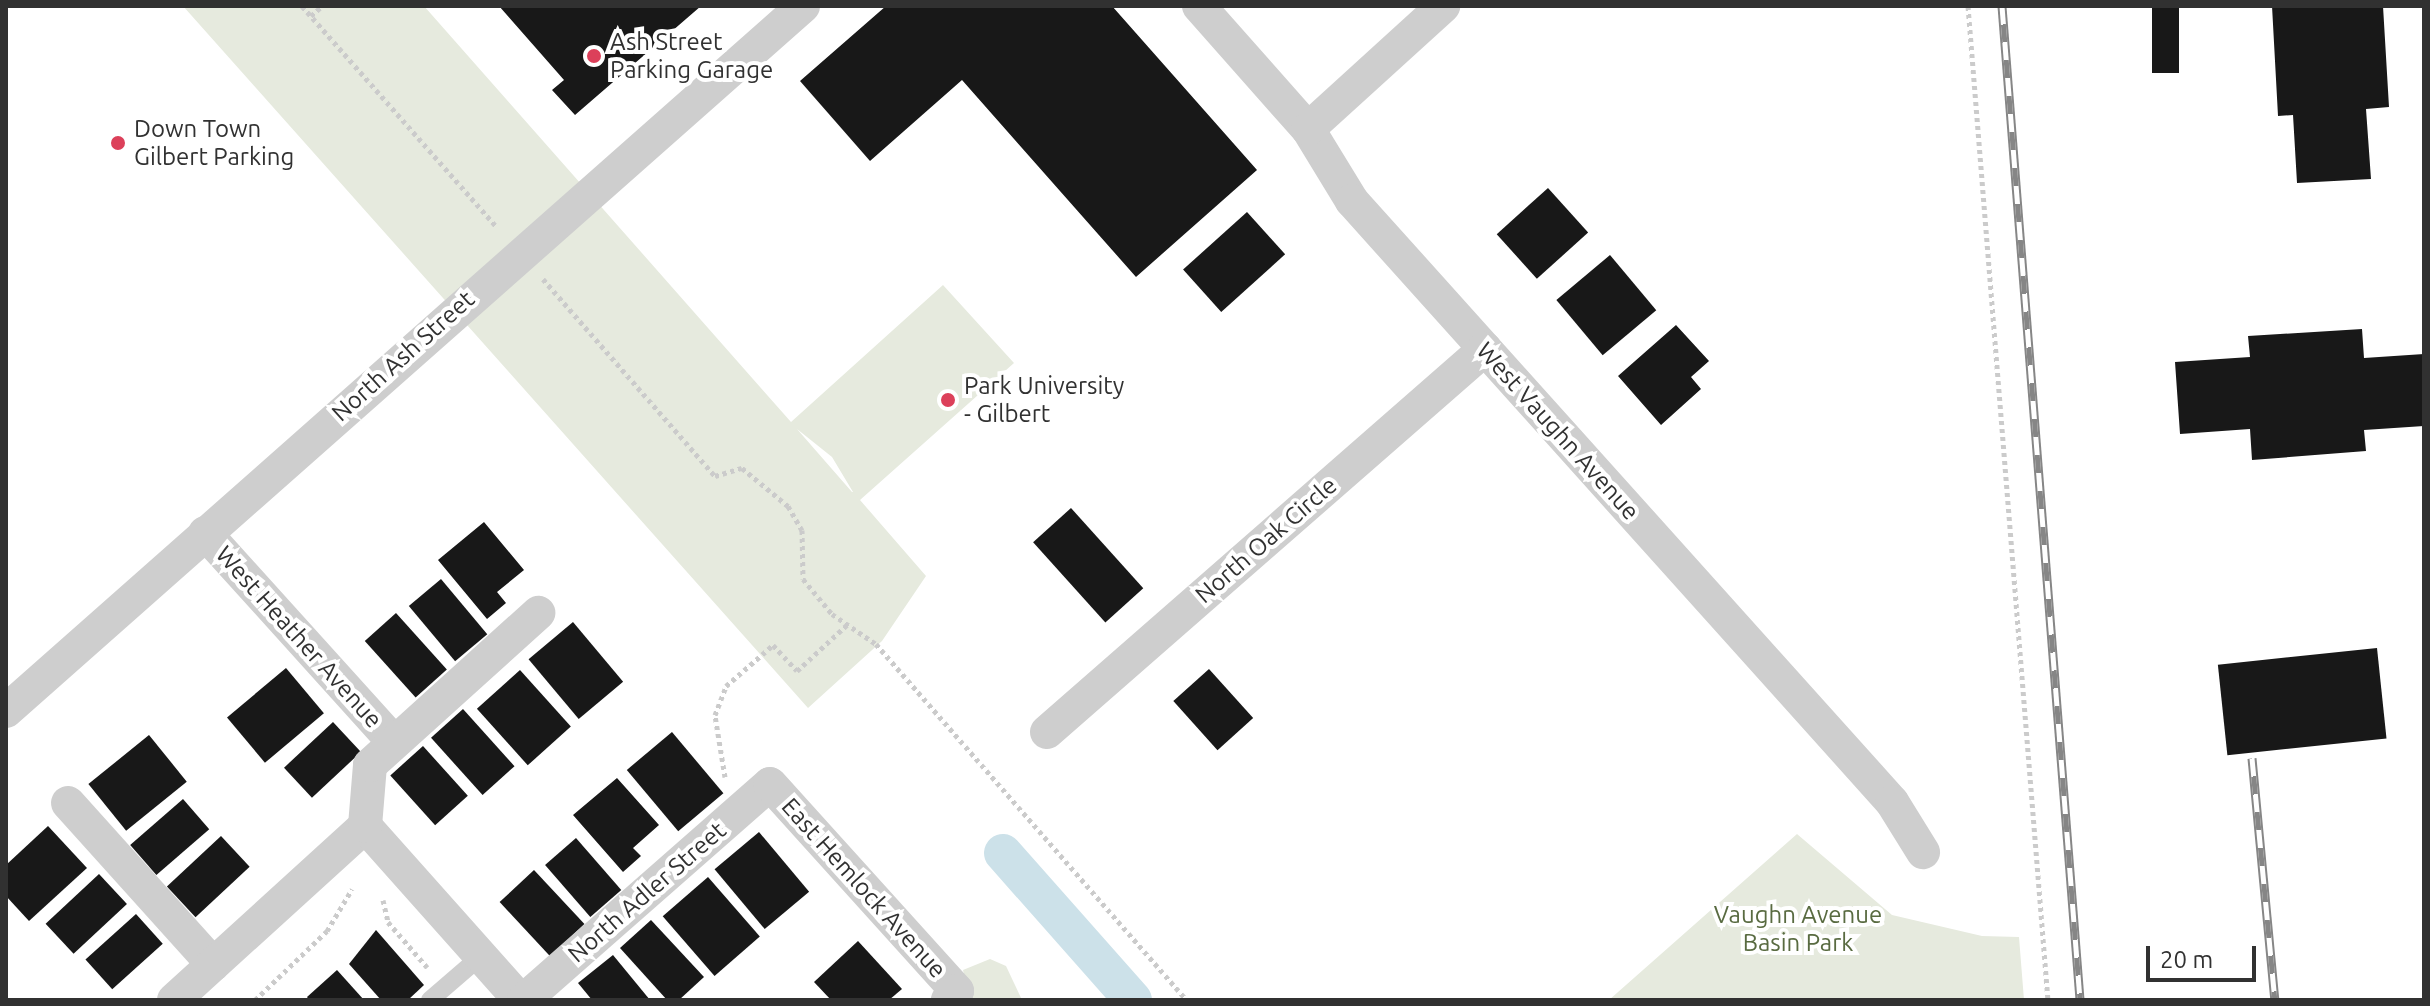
<!DOCTYPE html>
<html>
<head>
<meta charset="utf-8">
<style>
	body { margin:0 }
	#map { position:relative; width:2430px; height:1006px; overflow:hidden; background:#fff; font-family:Ubuntu,sans-serif }
	div>[style] { position:absolute }
	[style*='--x'] { left:calc(var(--x)*1px); top:calc(var(--y)*1px); width:calc(var(--w)*1px); rotate:calc(var(--a)*1deg) }
	.green>* { inset:0; background:#e6eade }
	.canal>* { height:38px; margin:-19px; padding:0 19px; transform-origin:19px; border-radius:19px; background:#cce1e9 }
	.building>* { inset:0; background:#181818; transform-origin:0 0 }
	.path>* { height:5px; margin-top:-2.5px; transform-origin:0; background:repeating-linear-gradient(90deg,#cbcbcb 0 4px,transparent 0 8px) }
	.service>* { height:18px; margin:-9px; padding:0 9px; transform-origin:9px; border-radius:9px; background:#cecece }
	.minor>* { height:34px; margin:-17px; padding:0 17px; transform-origin:17px; border-radius:17px; background:#cecece }
	.rail>* { height:9px; margin-top:-4.5px; transform-origin:0; background:repeating-linear-gradient(90deg,#fff 0 18px,#868686 0 36px); box-sizing:border-box; border-block:2px solid #868686 }
	.dots>* { width:22px; height:22px; translate:-50% -50%; box-sizing:border-box; border:4px solid #fff; border-radius:50% }
	span { translate:-50% -50%; white-space:nowrap; text-align:center; line-height:1.15; -webkit-text-stroke:8px #fff; paint-order:stroke }
	.poi-label { font-size:24px; color:#313131 }
	.left { translate:0 -50%; text-align:left }
	.street-label { font-size:24px; color:#313131 }
	.park-label { font-size:24px; color:#596b41 }
	.frame { position:absolute; inset:0; border:8px solid #313131; pointer-events:none }
	.scale { position:absolute; left:2146px; top:946px; width:110px; height:36px; box-sizing:border-box; border:4px solid #313131; border-top:0; padding-left:10px; font-size:24px; line-height:28px; white-space:nowrap; color:#313131; -webkit-text-stroke:6px #fff; paint-order:stroke }
</style>
</head>
<body>
<div id="map">
	<div class="green">
		<div style="clip-path:polygon(evenodd,183px 6px,424px 6px,791px 422px,943px 285px,1014px 363px,860px 500px,926px 576px,882px 641px,808px 708px,183px 6px,797px 429px,832px 457px,853px 492px,852px 492px,797px 429px)"></div>
		<div style="clip-path:polygon(1797px 834px,1892px 915px,1982px 936px,2019px 937px,2024px 1000px,1609px 1000px)"></div>
		<div style="clip-path:polygon(990px 959px,1006px 966px,1022px 1000px,970px 1000px,963px 970px)"></div>
	</div>
	<div class="canal">
		<div style="--x:1003;--y:853;--w:196;--a:48.5"></div>
	</div>
	<div class="building">
		<div style="clip-path:polygon(499px 6px,701px 6px,575px 115px,552px 90px,564px 80px)"></div>
		<div style="clip-path:polygon(886px 6px,1112px 6px,1257px 170px,1136px 277px,962px 80px,870px 161px,800px 81px)"></div>
		<div style="left:2152px;top:6px;width:27px;height:67px"></div>
		<div style="clip-path:polygon(2272px 6px,2383px 6px,2389px 107px,2366px 109px,2371px 179px,2297px 183px,2293px 115px,2278px 116px)"></div>
		<div style="left:1548px;top:188px;width:60px;height:69px;rotate:48deg"></div>
		<div style="left:1247px;top:212px;width:57px;height:86px;rotate:48deg"></div>
		<div style="left:1610px;top:255px;width:72px;height:70px;rotate:50deg"></div>
		<div style="clip-path:polygon(1676px 325px,1709px 361px,1691px 377px,1701px 389px,1661px 425px,1618px 376px)"></div>
		<div style="clip-path:polygon(2362px 329px,2364px 358px,2424px 354px,2424px 426px,2364px 430px,2366px 451px,2252px 460px,2250px 429px,2180px 434px,2175px 362px,2250px 357px,2248px 336px)"></div>
		<div style="left:1071px;top:508px;width:108px;height:51px;rotate:48deg"></div>
		<div style="clip-path:polygon(484px 522px,524px 570px,497px 592px,506px 603px,487px 619px,438px 560px)"></div>
		<div style="left:441px;top:579px;width:72px;height:42px;rotate:50deg"></div>
		<div style="left:396px;top:613px;width:76px;height:42px;rotate:48deg"></div>
		<div style="left:573px;top:622px;width:78px;height:58px;rotate:50deg"></div>
		<div style="left:2377px;top:648px;width:91px;height:160px;rotate:84deg"></div>
		<div style="left:286px;top:668px;width:59px;height:77px;rotate:50deg"></div>
		<div style="left:1209px;top:669px;width:66px;height:48px;rotate:48deg"></div>
		<div style="left:520px;top:670px;width:76px;height:58px;rotate:48deg"></div>
		<div style="left:463px;top:709px;width:77px;height:43px;rotate:48deg"></div>
		<div style="left:333px;top:722px;width:41px;height:67px;rotate:47deg"></div>
		<div style="left:672px;top:732px;width:80px;height:59px;rotate:50deg"></div>
		<div style="left:149px;top:735px;width:60px;height:78px;rotate:51deg"></div>
		<div style="left:423px;top:746px;width:67px;height:44px;rotate:48deg"></div>
		<div style="clip-path:polygon(617px 778px,659px 825px,633px 848px,641px 856px,623px 872px,573px 815px)"></div>
		<div style="left:183px;top:799px;width:40px;height:70px;rotate:49deg"></div>
		<div style="clip-path:polygon(48px 826px,87px 868px,29px 921px,6px 896px,6px 865px)"></div>
		<div style="left:759px;top:832px;width:78px;height:58px;rotate:50deg"></div>
		<div style="left:221px;top:836px;width:42px;height:74px;rotate:47deg"></div>
		<div style="left:576px;top:838px;width:69px;height:41px;rotate:49deg"></div>
		<div style="left:534px;top:870px;width:74px;height:47px;rotate:47deg"></div>
		<div style="left:99px;top:874px;width:41px;height:73px;rotate:47deg"></div>
		<div style="left:708px;top:877px;width:79px;height:60px;rotate:49deg"></div>
		<div style="left:136px;top:914px;width:40px;height:68px;rotate:48deg"></div>
		<div style="clip-path:polygon(651px 920px,704px 977px,679px 1000px,667px 1000px,620px 948px)"></div>
		<div style="clip-path:polygon(376px 930px,424px 985px,408px 1000px,381px 1000px,349px 964px)"></div>
		<div style="clip-path:polygon(858px 941px,902px 989px,889px 1000px,831px 1000px,814px 982px)"></div>
		<div style="clip-path:polygon(613px 955px,650px 1000px,592px 1000px,578px 983px)"></div>
		<div style="clip-path:polygon(337px 970px,364px 1000px,309px 1000px,307px 997px)"></div>
	</div>
	<div class="path">
		<div style="--x:302;--y:6;--w:295;--a:48.6"></div>
		<div style="--x:1968;--y:6;--w:997;--a:85.4"></div>
		<div style="--x:311;--y:16;--w:15;--a:-42"></div>
		<div style="--x:543;--y:279;--w:262;--a:48.9"></div>
		<div style="--x:715;--y:476;--w:28;--a:-17"></div>
		<div style="--x:742;--y:468;--w:60;--a:39.6"></div>
		<div style="--x:788;--y:506;--w:28;--a:60"></div>
		<div style="--x:802;--y:530;--w:49;--a:88.8"></div>
		<div style="--x:803;--y:579;--w:45;--a:50.4"></div>
		<div style="--x:832;--y:614;--w:53;--a:34.3"></div>
		<div style="--x:876;--y:644;--w:473;--a:48.9"></div>
		<div style="--x:725;--y:777;--w:63;--a:-99.2"></div>
		<div style="--x:715;--y:715;--w:31;--a:-69"></div>
		<div style="--x:726;--y:686;--w:62;--a:-41.1"></div>
		<div style="--x:773;--y:645;--w:35;--a:47"></div>
		<div style="--x:797;--y:671;--w:69;--a:-42.7"></div>
		<div style="--x:383;--y:900;--w:23;--a:77"></div>
		<div style="--x:388;--y:922;--w:60;--a:49.1"></div>
		<div style="--x:255;--y:1000;--w:100;--a:-43.8"></div>
		<div style="--x:327;--y:931;--w:49;--a:-59.2"></div>
	</div>
	<div class="service">
		<div style="--x:430;--y:1000;--w:67;--a:-40.8"></div>
	</div>
	<div class="minor">
		<div style="--x:1199;--y:6;--w:164;--a:48.5"></div>
		<div style="--x:1308;--y:129;--w:84;--a:58.6"></div>
		<div style="--x:1352;--y:201;--w:808;--a:48.06"></div>
		<div style="--x:1892;--y:802;--w:59;--a:58.2"></div>
		<div style="--x:1308;--y:129;--w:183;--a:-42.3"></div>
		<div style="--x:205;--y:533;--w:279;--a:47.9"></div>
		<div style="--x:6;--y:711;--w:1064;--a:-41.49"></div>
		<div style="--x:1047;--y:732;--w:582;--a:-41.17"></div>
		<div style="--x:68;--y:803;--w:217;--a:48"></div>
		<div style="--x:174;--y:1000;--w:258;--a:-42.3"></div>
		<div style="--x:520;--y:1000;--w:233;--a:-131.7"></div>
		<div style="--x:365;--y:826;--w:61;--a:-85.3"></div>
		<div style="--x:370;--y:765;--w:227;--a:-42.1"></div>
		<div style="--x:524;--y:1000;--w:327;--a:-41.3"></div>
		<div style="--x:770;--y:784;--w:279;--a:47.9"></div>
		<div style="--x:957;--y:991;--w:13;--a:135"></div>
	</div>
	<div class="rail">
		<div style="--x:2002;--y:6;--w:997;--a:85.51"></div>
		<div style="--x:2252;--y:758;--w:243;--a:84.6"></div>
	</div>
	<div class="dots">
		<div style="left:594px;top:56px;background:#dc405a"></div>
		<div style="left:118px;top:143px;background:#dc405a"></div>
		<div style="left:948px;top:400px;background:#dc405a"></div>
	</div>
	<div class="poi-label">
		<span class="left" style="left:610px;top:56px">Ash Street<br>Parking Garage</span>
		<span class="left" style="left:134px;top:143px">Down Town<br>Gilbert Parking</span>
		<span class="left" style="left:964px;top:400px">Park University<br>- Gilbert</span>
	</div>
	<div class="street-label">
		<span style="left:403px;top:356px;rotate:-42deg">North Ash Street</span>
		<span style="left:1558px;top:431px;rotate:48deg">West Vaughn Avenue</span>
		<span style="left:1266px;top:540px;rotate:-41deg">North Oak Circle</span>
		<span style="left:299px;top:637px;rotate:48deg">West Heather Avenue</span>
		<span style="left:864px;top:888px;rotate:48deg">East Hemlock Avenue</span>
		<span style="left:647px;top:892px;rotate:-41deg">North Adler Street</span>
	</div>
	<div class="park-label">
		<span style="left:1798px;top:929px">Vaughn Avenue<br>Basin Park</span>
	</div>
	<div class="frame"></div>
	<div class="scale">20 m</div>
</div>
</body>
</html>
